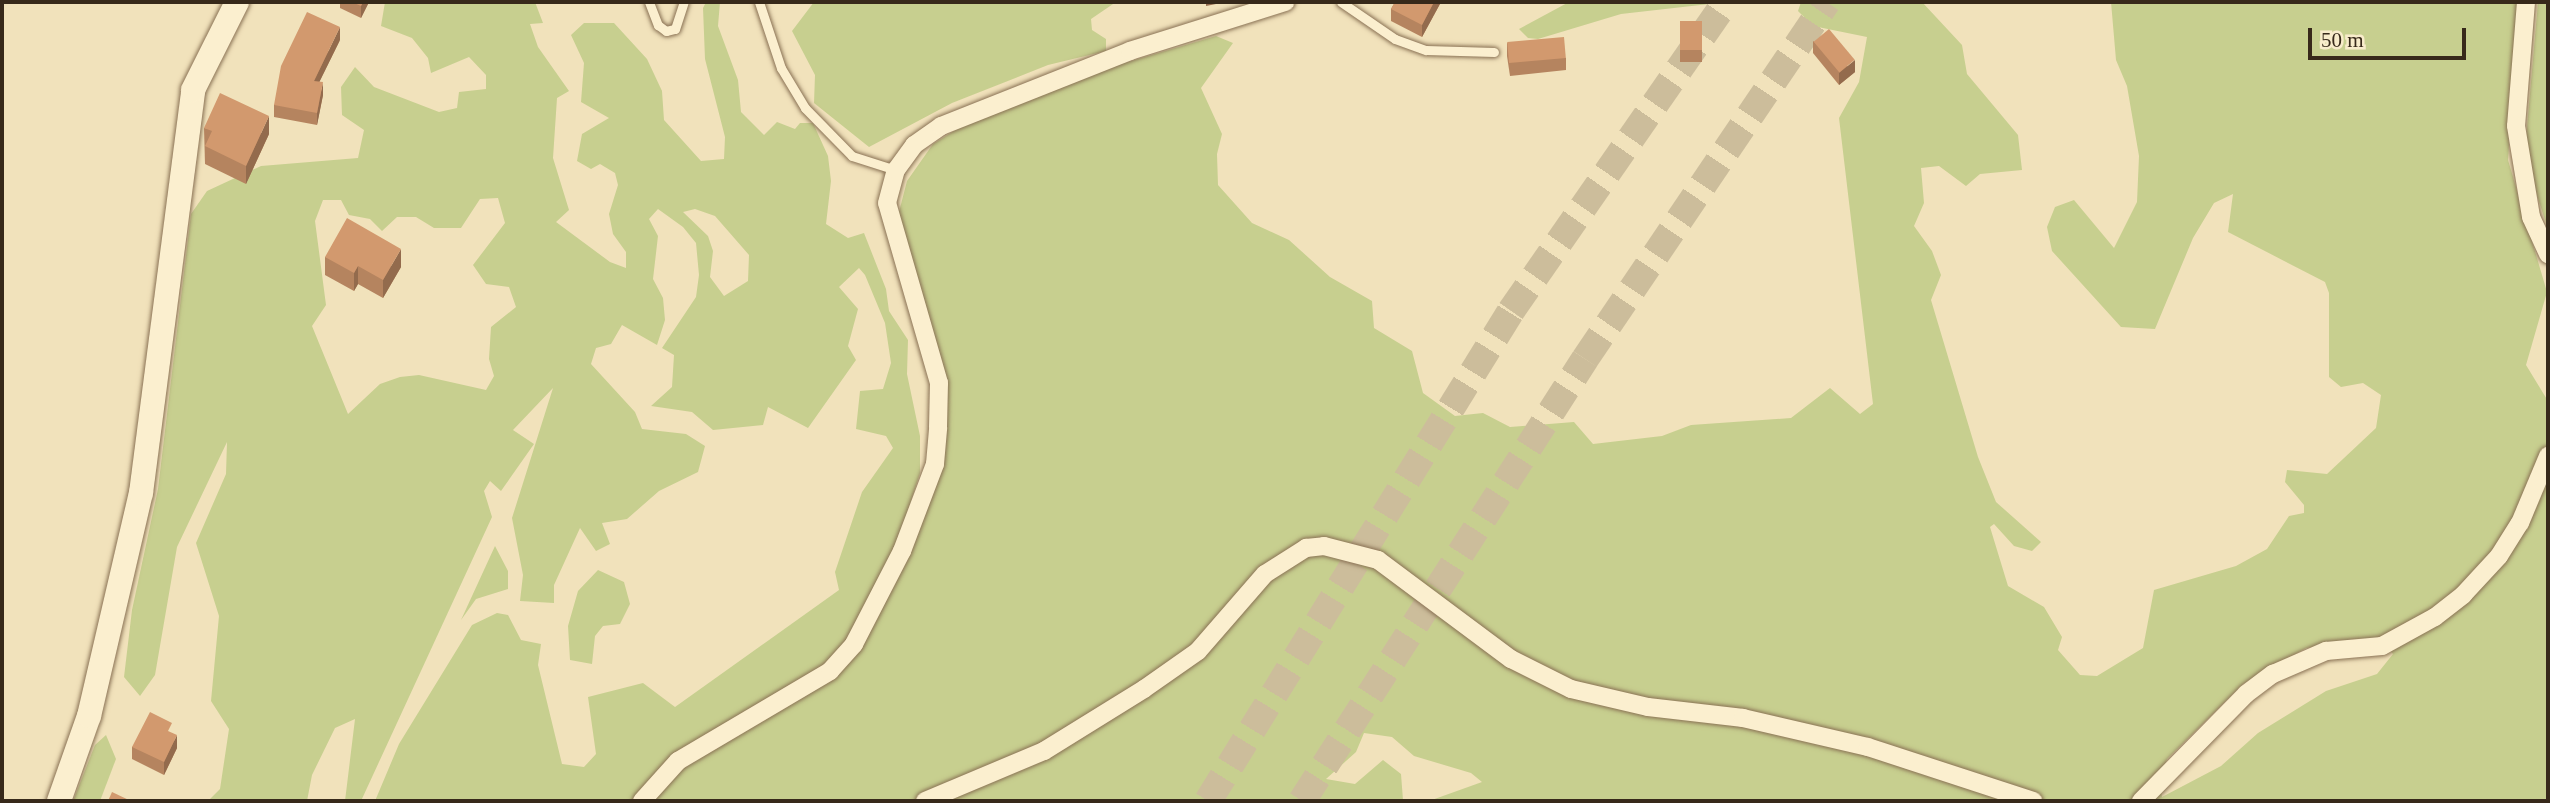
<!DOCTYPE html>
<html>
<head>
<meta charset="utf-8">
<style>
	body { margin:0 }
	#map { position:relative; width:2550px; height:803px; overflow:hidden; background:#f1e2bb; font-family:Georgia,serif }
	div>[style] { position:absolute }
	[style*='--x'] { left:calc(var(--x)*1px); top:calc(var(--y)*1px); width:calc(var(--w)*1px); rotate:calc(var(--a)*1deg) }
	.green>* { inset:0; background:#c7cf8f }
	.trunk-tunnel>* { height:28px; margin-top:-14px; transform-origin:0; background:repeating-linear-gradient(90deg,#ccbd9b 0 28px,transparent 0 42px) }
	.roads { filter:drop-shadow(0 0 2px #897154) drop-shadow(0 0 2px #897154) }
	.service>* { height:9px; margin:-4.5px; padding:0 4.5px; transform-origin:4.5px; border-radius:4.5px; background:#fbefcf }
	.minor>* { height:18px; margin:-9px; padding:0 9px; transform-origin:9px; border-radius:9px; background:#fbefcf }
	.secondary>* { height:24px; margin:-12px; padding:0 12px; transform-origin:12px; border-radius:12px; background:#fbefcf }
	.wall>* { inset:0; background:#b5845f; transform-origin:0 0 }
	.shaded-wall>* { inset:0; background:#936b4d }
	.building>* { inset:0; background:#d2996e; transform-origin:0 0 }
	span { translate:-50% -50%; white-space:nowrap; text-align:center; line-height:1.15; -webkit-text-stroke:6px #f8eccb; paint-order:stroke }
	.frame { position:absolute; inset:0; border:4px solid #37291a; pointer-events:none }
	.scale { position:absolute; left:2308px; top:28px; width:158px; height:32px; box-sizing:border-box; border:4px solid #37291a; border-top:0; padding-left:9px; font-size:21px; line-height:24px; white-space:nowrap; color:#37291a; -webkit-text-stroke:5px #f8eccb; paint-order:stroke }
</style>
</head>
<body>
<div id="map">
	<div class="green">
		<div style="clip-path:polygon(evenodd,385px 2px,535px 2px,543px 23px,530px 24px,538px 47px,569px 91px,557px 98px,553px 158px,569px 210px,556px 222px,610px 262px,626px 268px,626px 252px,613px 234px,609px 214px,618px 185px,615px 173px,600px 164px,591px 169px,577px 161px,582px 134px,609px 118px,581px 102px,584px 63px,571px 35px,584px 23px,614px 23px,647px 59px,662px 91px,664px 120px,701px 161px,724px 159px,725px 137px,705px 59px,703px 8px,706px 2px,720px 2px,718px 26px,738px 80px,741px 112px,764px 135px,777px 122px,795px 129px,800px 123px,813px 123px,828px 156px,831px 181px,826px 224px,848px 238px,864px 233px,886px 289px,889px 311px,908px 340px,907px 374px,920px 436px,920px 473px,902px 529px,945px 433px,904px 254px,899px 212px,907px 181px,933px 144px,970px 121px,1104px 69px,1216px 36px,1233px 43px,1201px 88px,1222px 134px,1217px 154px,1218px 185px,1252px 223px,1289px 240px,1330px 277px,1372px 301px,1374px 328px,1412px 351px,1423px 393px,1455px 416px,1483px 413px,1510px 427px,1574px 422px,1593px 444px,1662px 436px,1691px 425px,1791px 418px,1830px 388px,1860px 414px,1873px 404px,1839px 118px,1859px 82px,1867px 37px,1813px 26px,1798px 11px,1801px 2px,1922px 2px,1962px 45px,1967px 74px,2018px 135px,2022px 170px,1980px 174px,1966px 186px,1939px 166px,1921px 168px,1924px 203px,1914px 226px,1932px 251px,1941px 275px,1931px 300px,1978px 457px,1996px 502px,2041px 542px,2032px 551px,2014px 546px,1994px 524px,1990px 527px,2008px 586px,2044px 607px,2062px 637px,2058px 650px,2080px 675px,2097px 676px,2143px 648px,2154px 590px,2236px 566px,2267px 549px,2289px 516px,2304px 513px,2304px 505px,2285px 482px,2287px 470px,2327px 474px,2376px 428px,2381px 395px,2363px 383px,2341px 387px,2329px 377px,2329px 293px,2325px 282px,2228px 232px,2233px 194px,2214px 203px,2193px 238px,2155px 329px,2121px 327px,2052px 251px,2047px 227px,2055px 207px,2074px 200px,2114px 248px,2137px 202px,2139px 156px,2127px 86px,2116px 60px,2111px 2px,2519px 2px,2508px 160px,2547px 292px,2526px 365px,2548px 401px,2548px 801px,1429px 801px,1482px 782px,1471px 773px,1414px 756px,1392px 737px,1364px 733px,1356px 752px,1326px 779px,1355px 784px,1383px 760px,1401px 774px,1403px 800px,1414px 801px,375px 801px,399px 744px,472px 625px,497px 613px,508px 615px,521px 640px,541px 644px,538px 665px,562px 764px,584px 767px,596px 754px,588px 697px,643px 683px,675px 707px,839px 590px,835px 572px,862px 492px,893px 448px,886px 436px,856px 429px,860px 391px,883px 389px,891px 363px,885px 323px,865px 275px,859px 268px,839px 287px,858px 309px,848px 346px,856px 360px,808px 428px,768px 407px,763px 425px,713px 430px,692px 412px,651px 406px,672px 387px,674px 355px,662px 348px,696px 297px,699px 275px,696px 243px,683px 227px,658px 209px,649px 219px,658px 236px,653px 279px,663px 298px,665px 320px,657px 345px,622px 325px,611px 344px,596px 348px,591px 364px,635px 412px,642px 429px,686px 434px,705px 446px,698px 472px,659px 491px,627px 519px,602px 523px,610px 544px,596px 551px,580px 528px,554px 585px,554px 603px,520px 601px,523px 575px,512px 518px,553px 388px,513px 430px,534px 444px,501px 491px,490px 481px,484px 491px,492px 517px,361px 801px,345px 801px,355px 719px,335px 728px,312px 775px,307px 801px,208px 801px,220px 789px,229px 729px,211px 701px,219px 616px,196px 543px,226px 474px,227px 442px,177px 547px,155px 675px,140px 696px,124px 677px,132px 610px,158px 489px,191px 214px,207px 191px,261px 166px,358px 158px,364px 130px,342px 115px,341px 87px,355px 67px,374px 87px,439px 112px,457px 108px,459px 92px,486px 89px,486px 75px,469px 57px,431px 73px,428px 58px,412px 38px,381px 26px,385px 2px,498px 198px,505px 223px,473px 265px,486px 284px,509px 287px,516px 307px,491px 327px,489px 359px,494px 376px,486px 390px,419px 375px,400px 377px,380px 384px,348px 414px,312px 326px,326px 305px,315px 221px,323px 200px,341px 200px,349px 215px,370px 219px,382px 231px,397px 217px,416px 217px,434px 228px,461px 228px,480px 199px,498px 198px,385px 2px,695px 209px,715px 216px,749px 255px,748px 281px,724px 296px,710px 277px,713px 251px,708px 236px,683px 212px,695px 209px,385px 2px,2381px 639px,2393px 654px,2377px 674px,2326px 691px,2258px 733px,2221px 766px,2162px 797px,2160px 781px,2167px 759px,2243px 684px,2306px 648px,2381px 639px)"></div>
		<div style="clip-path:polygon(814px 2px,1116px 2px,1091px 19px,1092px 30px,1106px 39px,1106px 51px,1048px 65px,952px 103px,869px 147px,814px 103px,815px 75px,792px 31px)"></div>
		<div style="clip-path:polygon(1569px 2px,1727px 2px,1621px 14px,1538px 39px,1528px 38px,1519px 29px)"></div>
		<div style="clip-path:polygon(2538px 2px,2548px 2px,2548px 229px,2532px 180px,2526px 139px)"></div>
		<div style="clip-path:polygon(495px 546px,508px 571px,508px 589px,476px 599px,461px 620px)"></div>
		<div style="clip-path:polygon(598px 570px,624px 582px,630px 604px,620px 624px,603px 626px,595px 636px,592px 664px,570px 660px,568px 626px,578px 591px)"></div>
		<div style="clip-path:polygon(106px 735px,116px 759px,100px 801px,73px 801px,95px 745px)"></div>
	</div>
	<div class="trunk-tunnel">
		<div style="--x:1208;--y:801;--w:576;--a:-58.27"></div>
		<div style="--x:1511;--y:311;--w:376;--a:-55.2"></div>
		<div style="--x:1302;--y:801;--w:525;--a:-57.37"></div>
		<div style="--x:1585;--y:359;--w:431;--a:-55.9"></div>
	</div>
	<div class="roads">
		<div class="service">
			<div style="--x:649;--y:2;--w:25;--a:69"></div>
			<div style="--x:658;--y:25;--w:10;--a:37"></div>
			<div style="--x:666;--y:31;--w:9;--a:-13"></div>
			<div style="--x:675;--y:29;--w:28;--a:-72"></div>
			<div style="--x:759;--y:2;--w:70;--a:71.6"></div>
			<div style="--x:781;--y:68;--w:47;--a:59"></div>
			<div style="--x:805;--y:108;--w:67;--a:45.6"></div>
			<div style="--x:852;--y:156;--w:46;--a:17.7"></div>
			<div style="--x:1341;--y:2;--w:65;--a:34.4"></div>
			<div style="--x:1395;--y:39;--w:33;--a:20"></div>
			<div style="--x:1426;--y:50;--w:68;--a:1.7"></div>
		</div>
		<div class="minor">
			<div style="--x:2526;--y:2;--w:124;--a:94.6"></div>
			<div style="--x:2516;--y:126;--w:92;--a:80.6"></div>
			<div style="--x:2531;--y:217;--w:41;--a:65.3"></div>
			<div style="--x:642;--y:801;--w:54;--a:-48"></div>
			<div style="--x:678;--y:761;--w:177;--a:-30.6"></div>
			<div style="--x:830;--y:671;--w:36;--a:-48"></div>
			<div style="--x:854;--y:644;--w:105;--a:-62.7"></div>
			<div style="--x:902;--y:551;--w:93;--a:-69.2"></div>
			<div style="--x:935;--y:464;--w:37;--a:-85"></div>
			<div style="--x:938;--y:427;--w:44;--a:-88.7"></div>
			<div style="--x:939;--y:383;--w:187;--a:-106.1"></div>
			<div style="--x:887;--y:203;--w:34;--a:-75"></div>
			<div style="--x:896;--y:170;--w:31;--a:-54"></div>
			<div style="--x:914;--y:145;--w:33;--a:-35"></div>
			<div style="--x:941;--y:126;--w:203;--a:-21.6"></div>
			<div style="--x:1130;--y:51;--w:163;--a:-17.5"></div>
			<div style="--x:925;--y:801;--w:129;--a:-22.8"></div>
			<div style="--x:1044;--y:751;--w:118;--a:-31.8"></div>
			<div style="--x:1144;--y:689;--w:66;--a:-35.1"></div>
			<div style="--x:1198;--y:651;--w:102;--a:-49"></div>
			<div style="--x:1265;--y:574;--w:49;--a:-32.4"></div>
			<div style="--x:1306;--y:548;--w:18;--a:-6"></div>
			<div style="--x:1324;--y:546;--w:56;--a:14.5"></div>
			<div style="--x:1378;--y:560;--w:166;--a:36.7"></div>
			<div style="--x:1511;--y:659;--w:67;--a:26.6"></div>
			<div style="--x:1571;--y:689;--w:79;--a:13.2"></div>
			<div style="--x:1648;--y:707;--w:96;--a:6.6"></div>
			<div style="--x:1743;--y:718;--w:128;--a:13.1"></div>
			<div style="--x:1868;--y:747;--w:174;--a:18.1"></div>
			<div style="--x:2141;--y:801;--w:150;--a:-45.5"></div>
			<div style="--x:2246;--y:694;--w:34;--a:-37"></div>
			<div style="--x:2273;--y:674;--w:58;--a:-23.5"></div>
			<div style="--x:2326;--y:651;--w:56;--a:-5.1"></div>
			<div style="--x:2382;--y:646;--w:60;--a:-28.7"></div>
			<div style="--x:2435;--y:617;--w:36;--a:-38"></div>
			<div style="--x:2463;--y:595;--w:53;--a:-47.3"></div>
			<div style="--x:2499;--y:556;--w:39;--a:-58"></div>
			<div style="--x:2520;--y:523;--w:73;--a:-67.3"></div>
		</div>
		<div class="secondary">
			<div style="--x:59;--y:801;--w:90;--a:-70.6"></div>
			<div style="--x:89;--y:716;--w:229;--a:-76.9"></div>
			<div style="--x:141;--y:493;--w:406;--a:-82.6"></div>
			<div style="--x:193;--y:90;--w:98;--a:-63.4"></div>
		</div>
	</div>
	<div class="wall">
		<div style="clip-path:polygon(340px 2px,369px 2px,361px 18px,340px 8px)"></div>
		<div style="clip-path:polygon(1395px 2px,1441px 2px,1422px 37px,1391px 21px,1391px 9px)"></div>
		<div style="left:1680px;top:21px;width:22px;height:41px"></div>
		<div style="clip-path:polygon(340px 40px,319px 82px,323px 95px,317px 125px,274px 117px,274px 105px)"></div>
		<div style="clip-path:polygon(1813px 41px,1855px 72px,1839px 85px,1813px 53px)"></div>
		<div style="clip-path:polygon(1507px 43px,1566px 58px,1566px 70px,1510px 76px,1507px 56px)"></div>
		<div style="clip-path:polygon(204px 128px,269px 134px,246px 184px,205px 164px)"></div>
		<div style="clip-path:polygon(325px 257px,401px 267px,383px 298px,358px 284px,354px 291px,325px 275px)"></div>
		<div style="clip-path:polygon(172px 733px,177px 748px,164px 775px,132px 759px,132px 747px)"></div>
	</div>
	<div class="shaded-wall">
		<div style="clip-path:polygon(363px 2px,369px 2px,361px 18px,361px 6px)"></div>
		<div style="clip-path:polygon(1206px 2px,1226px 2px,1206px 6px)"></div>
		<div style="clip-path:polygon(1434px 2px,1441px 2px,1422px 37px,1422px 25px)"></div>
		<div style="clip-path:polygon(340px 27px,340px 40px,314px 93px,314px 81px)"></div>
		<div style="clip-path:polygon(1855px 60px,1855px 72px,1839px 85px,1839px 73px)"></div>
		<div style="clip-path:polygon(323px 82px,323px 95px,317px 125px,317px 113px)"></div>
		<div style="clip-path:polygon(269px 116px,269px 134px,246px 184px,246px 166px)"></div>
		<div style="clip-path:polygon(401px 249px,401px 267px,383px 298px,383px 280px)"></div>
		<div style="clip-path:polygon(358px 266px,358px 284px,354px 291px,354px 273px)"></div>
		<div style="clip-path:polygon(177px 735px,177px 748px,164px 775px,164px 762px)"></div>
	</div>
	<div class="building">
		<div style="clip-path:polygon(352px 2px,363px 2px,361px 6px)"></div>
		<div style="clip-path:polygon(1395px 2px,1434px 2px,1422px 25px,1391px 9px)"></div>
		<div style="clip-path:polygon(307px 12px,340px 27px,314px 81px,323px 82px,317px 113px,274px 105px,281px 66px)"></div>
		<div style="left:1680px;top:21px;width:22px;height:29px"></div>
		<div style="left:1829px;top:29px;width:40px;height:20px;rotate:50deg"></div>
		<div style="left:1564px;top:37px;width:21px;height:57px;rotate:85deg"></div>
		<div style="clip-path:polygon(220px 93px,269px 116px,246px 166px,205px 146px,212px 131px,204px 128px)"></div>
		<div style="clip-path:polygon(347px 218px,401px 249px,383px 280px,358px 266px,354px 273px,325px 257px)"></div>
		<div style="clip-path:polygon(150px 712px,172px 723px,168px 731px,177px 735px,164px 762px,132px 747px)"></div>
		<div style="clip-path:polygon(112px 792px,131px 801px,108px 801px)"></div>
	</div>
	<div class="frame"></div>
	<div class="scale">50 m</div>
</div>
</body>
</html>
